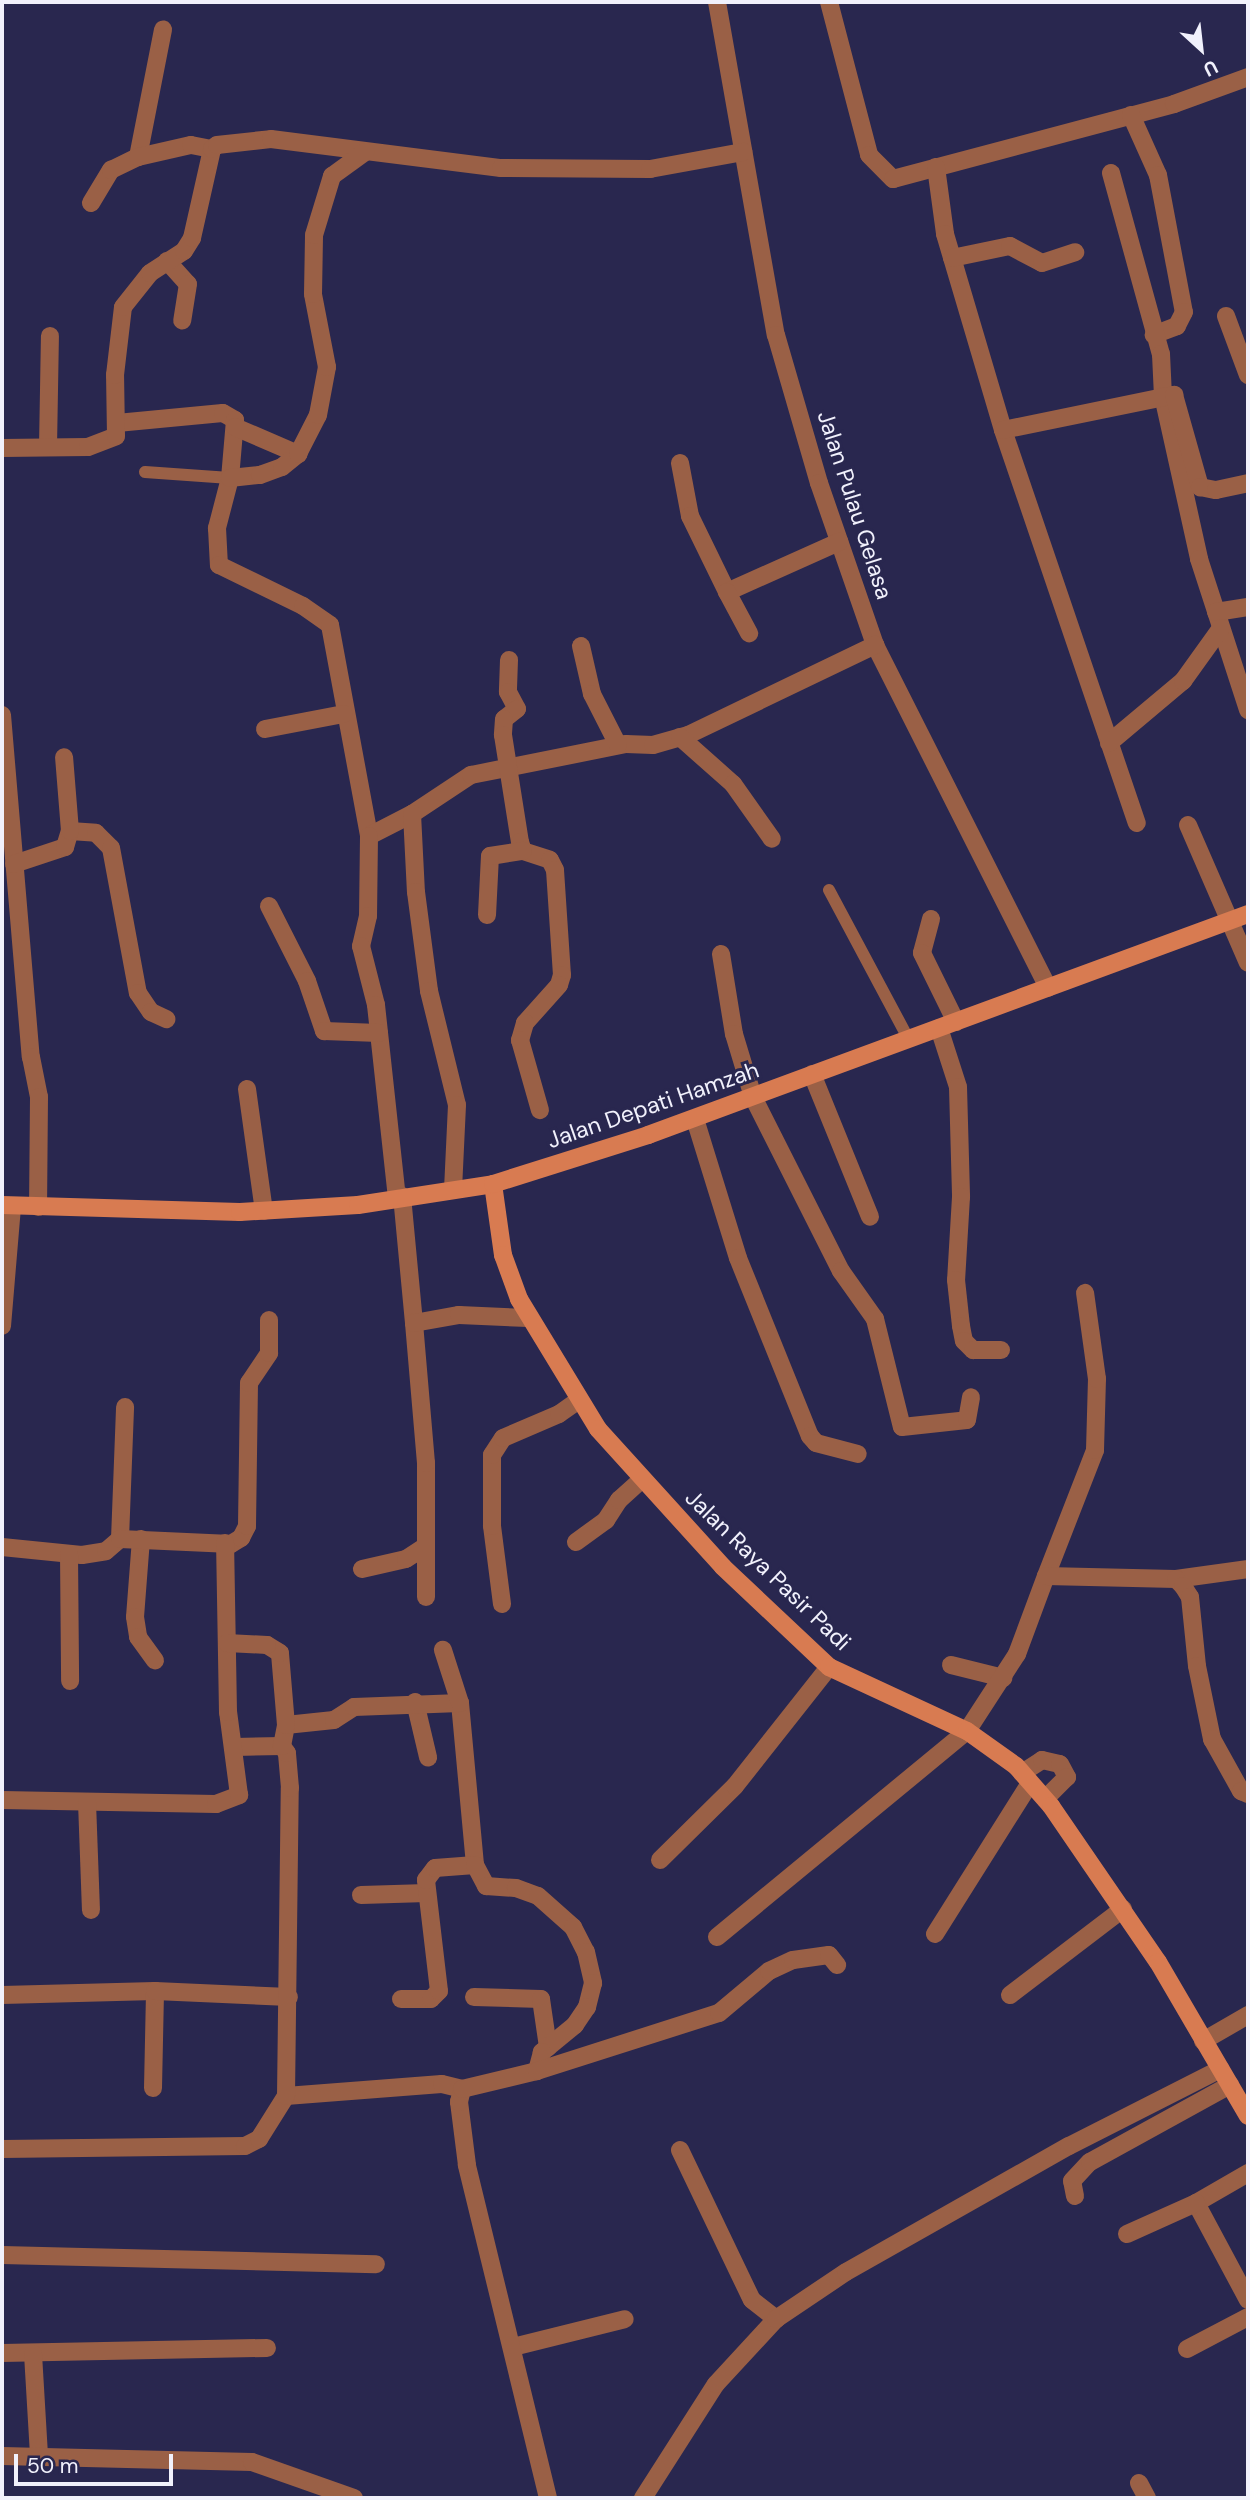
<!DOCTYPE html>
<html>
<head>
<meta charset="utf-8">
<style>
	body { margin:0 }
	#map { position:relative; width:1250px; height:2500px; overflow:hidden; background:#29274f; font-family:"DM Sans",sans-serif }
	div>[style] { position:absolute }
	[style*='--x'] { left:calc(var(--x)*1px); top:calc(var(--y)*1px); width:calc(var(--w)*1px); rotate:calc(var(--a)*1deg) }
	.lane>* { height:12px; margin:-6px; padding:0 6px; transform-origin:6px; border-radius:6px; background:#9a6046 }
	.street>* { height:18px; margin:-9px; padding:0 9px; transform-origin:9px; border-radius:9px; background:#9a6046 }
	.secondary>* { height:18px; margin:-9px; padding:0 9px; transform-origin:9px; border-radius:9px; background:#d87b51 }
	span { translate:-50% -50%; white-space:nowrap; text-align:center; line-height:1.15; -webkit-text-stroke:6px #29274f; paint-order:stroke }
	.street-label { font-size:23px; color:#f1f1fc }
	.frame { position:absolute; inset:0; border:4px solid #f1f1fc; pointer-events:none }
	.north { position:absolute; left:1166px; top:14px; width:70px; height:70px; -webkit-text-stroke:5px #29274f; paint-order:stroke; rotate:153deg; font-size:19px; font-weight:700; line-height:28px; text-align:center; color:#f1f1fc }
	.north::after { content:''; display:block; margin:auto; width:24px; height:32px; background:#f1f1fc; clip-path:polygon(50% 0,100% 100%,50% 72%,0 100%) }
	.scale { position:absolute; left:14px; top:2454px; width:159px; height:32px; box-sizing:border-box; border:4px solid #f1f1fc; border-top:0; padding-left:9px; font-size:21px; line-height:24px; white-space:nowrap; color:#f1f1fc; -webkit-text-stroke:5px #29274f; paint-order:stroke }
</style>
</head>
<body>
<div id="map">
	<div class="lane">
		<div style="--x:145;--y:472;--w:85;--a:4"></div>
		<div style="--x:829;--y:890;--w:170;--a:61.9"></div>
	</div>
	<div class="street">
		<div style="--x:717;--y:2;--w:338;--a:80"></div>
		<div style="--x:776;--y:335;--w:154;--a:73.8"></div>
		<div style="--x:819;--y:483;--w:171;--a:70.9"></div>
		<div style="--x:875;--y:645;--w:384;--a:63.2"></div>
		<div style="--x:829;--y:2;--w:158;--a:75.3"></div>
		<div style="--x:869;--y:155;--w:34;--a:45"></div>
		<div style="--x:893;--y:179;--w:291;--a:-14.9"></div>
		<div style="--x:1174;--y:104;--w:79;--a:-20"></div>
		<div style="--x:1131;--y:115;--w:66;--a:65.8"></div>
		<div style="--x:1158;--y:175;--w:139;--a:79.3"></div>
		<div style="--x:1184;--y:312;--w:16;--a:117"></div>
		<div style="--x:1177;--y:326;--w:25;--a:159"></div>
		<div style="--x:138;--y:157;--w:130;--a:-78.9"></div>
		<div style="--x:936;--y:167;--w:68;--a:82.3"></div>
		<div style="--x:945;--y:234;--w:204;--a:73.5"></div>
		<div style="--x:1003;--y:430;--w:415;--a:71.2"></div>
		<div style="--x:1111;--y:173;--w:188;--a:74.6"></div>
		<div style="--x:1161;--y:354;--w:42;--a:87.3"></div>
		<div style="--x:1163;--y:396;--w:167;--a:77.5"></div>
		<div style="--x:1199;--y:559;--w:159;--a:72"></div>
		<div style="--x:91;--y:203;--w:39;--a:-59"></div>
		<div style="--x:111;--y:170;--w:30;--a:-26"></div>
		<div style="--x:138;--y:157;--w:54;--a:-12.8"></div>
		<div style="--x:191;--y:145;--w:21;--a:11"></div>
		<div style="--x:952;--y:258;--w:59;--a:-11.7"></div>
		<div style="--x:1010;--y:246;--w:36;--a:28"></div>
		<div style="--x:1042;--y:263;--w:35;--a:-18"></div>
		<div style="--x:167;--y:261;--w:31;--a:48"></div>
		<div style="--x:188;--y:284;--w:37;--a:99"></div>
		<div style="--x:1226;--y:316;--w:63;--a:69.6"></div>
		<div style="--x:117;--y:423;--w:106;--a:-5.4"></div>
		<div style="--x:223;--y:413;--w:14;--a:30"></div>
		<div style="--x:235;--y:420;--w:58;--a:94.9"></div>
		<div style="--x:230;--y:478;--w:52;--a:104.6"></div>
		<div style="--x:217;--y:528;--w:37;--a:87"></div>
		<div style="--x:219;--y:565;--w:93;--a:26"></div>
		<div style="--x:303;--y:606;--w:33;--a:35"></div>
		<div style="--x:330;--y:625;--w:215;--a:79.5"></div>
		<div style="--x:369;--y:836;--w:48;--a:-27.1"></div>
		<div style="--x:412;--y:814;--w:71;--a:-33.5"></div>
		<div style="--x:471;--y:775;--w:158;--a:-11.3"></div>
		<div style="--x:626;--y:744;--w:27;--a:2"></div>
		<div style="--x:653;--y:745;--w:36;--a:-16"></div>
		<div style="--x:688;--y:735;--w:208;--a:-25.7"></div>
		<div style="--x:235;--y:427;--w:69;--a:23.2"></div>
		<div style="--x:1003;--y:430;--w:175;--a:-11.6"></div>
		<div style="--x:1174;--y:395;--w:96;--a:74.2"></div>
		<div style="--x:1200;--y:487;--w:16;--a:11"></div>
		<div style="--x:1216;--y:490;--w:33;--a:-12"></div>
		<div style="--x:48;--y:447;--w:111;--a:-89"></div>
		<div style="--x:2;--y:448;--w:86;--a:-0.7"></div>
		<div style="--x:88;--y:447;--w:30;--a:-21"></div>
		<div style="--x:116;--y:436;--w:61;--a:-90.9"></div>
		<div style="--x:115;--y:375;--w:68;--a:-83.3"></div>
		<div style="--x:123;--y:307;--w:43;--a:-51.5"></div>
		<div style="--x:150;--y:273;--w:40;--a:-32.9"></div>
		<div style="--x:184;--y:251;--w:15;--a:-58"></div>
		<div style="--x:192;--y:238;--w:91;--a:-77.3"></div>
		<div style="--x:212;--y:149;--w:6;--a:-39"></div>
		<div style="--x:217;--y:145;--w:54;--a:-6.3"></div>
		<div style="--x:271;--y:139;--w:232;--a:7.2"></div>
		<div style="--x:501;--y:168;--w:149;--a:0.4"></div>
		<div style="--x:650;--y:169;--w:95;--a:-10.4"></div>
		<div style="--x:680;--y:463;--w:54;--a:79.3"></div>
		<div style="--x:690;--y:516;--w:85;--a:64"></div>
		<div style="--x:727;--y:592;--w:123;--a:-24.1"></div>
		<div style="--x:230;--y:478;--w:30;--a:-6"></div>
		<div style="--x:260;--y:475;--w:23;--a:-20"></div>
		<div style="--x:282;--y:467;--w:21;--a:-39"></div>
		<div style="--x:298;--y:454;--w:44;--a:-62.9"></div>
		<div style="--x:318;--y:415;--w:49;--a:-79.4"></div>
		<div style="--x:327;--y:367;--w:74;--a:-100.9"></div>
		<div style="--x:313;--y:294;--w:59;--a:-89"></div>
		<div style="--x:314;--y:235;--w:62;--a:-73"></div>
		<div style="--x:332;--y:176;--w:41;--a:-36"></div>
		<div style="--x:727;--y:592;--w:47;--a:61.8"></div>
		<div style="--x:1216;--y:612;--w:32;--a:-9"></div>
		<div style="--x:581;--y:646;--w:49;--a:77.1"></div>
		<div style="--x:592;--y:694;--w:57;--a:63"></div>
		<div style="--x:509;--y:660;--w:32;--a:92"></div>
		<div style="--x:508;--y:692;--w:19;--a:62"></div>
		<div style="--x:517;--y:709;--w:16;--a:142"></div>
		<div style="--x:504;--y:719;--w:16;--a:94"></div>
		<div style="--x:503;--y:735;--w:108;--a:81"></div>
		<div style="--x:520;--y:842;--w:9;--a:72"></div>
		<div style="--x:523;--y:851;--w:28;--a:18"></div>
		<div style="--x:550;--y:860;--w:11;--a:63"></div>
		<div style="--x:555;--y:870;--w:105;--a:86.2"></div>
		<div style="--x:562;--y:975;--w:10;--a:107"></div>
		<div style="--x:559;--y:985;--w:51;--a:131.8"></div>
		<div style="--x:525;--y:1023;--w:18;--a:106"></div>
		<div style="--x:520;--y:1040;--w:73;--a:74.1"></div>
		<div style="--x:2;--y:715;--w:343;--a:85.2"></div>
		<div style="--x:31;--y:1057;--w:41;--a:78.7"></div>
		<div style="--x:39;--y:1097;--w:110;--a:90.5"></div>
		<div style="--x:265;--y:729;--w:80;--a:-10.8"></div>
		<div style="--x:680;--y:737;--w:71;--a:41.6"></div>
		<div style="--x:733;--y:784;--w:67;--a:54.7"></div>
		<div style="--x:1109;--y:743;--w:97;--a:-40"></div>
		<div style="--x:1183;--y:681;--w:65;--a:-54.4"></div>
		<div style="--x:412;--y:814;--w:78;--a:87.1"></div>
		<div style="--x:416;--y:892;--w:100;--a:82.5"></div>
		<div style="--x:429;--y:991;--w:117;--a:76.2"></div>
		<div style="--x:457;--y:1105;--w:85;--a:92.7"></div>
		<div style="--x:1188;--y:825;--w:150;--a:66.5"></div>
		<div style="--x:70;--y:831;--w:26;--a:4"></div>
		<div style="--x:96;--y:833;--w:21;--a:45"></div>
		<div style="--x:111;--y:848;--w:147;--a:79.5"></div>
		<div style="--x:138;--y:993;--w:23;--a:56"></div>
		<div style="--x:151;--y:1012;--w:17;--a:25"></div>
		<div style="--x:369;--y:836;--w:80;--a:90.7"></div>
		<div style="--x:368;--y:916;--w:31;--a:103"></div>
		<div style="--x:361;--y:946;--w:61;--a:75.7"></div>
		<div style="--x:376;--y:1005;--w:193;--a:83.8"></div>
		<div style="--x:14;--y:864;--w:54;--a:-18.4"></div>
		<div style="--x:65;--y:847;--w:17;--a:-73"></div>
		<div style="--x:70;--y:831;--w:74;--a:-94.6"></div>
		<div style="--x:269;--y:906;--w:84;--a:63.1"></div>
		<div style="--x:307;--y:981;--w:53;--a:71.2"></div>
		<div style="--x:324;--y:1031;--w:55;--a:2.1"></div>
		<div style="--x:487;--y:915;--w:59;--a:-87.1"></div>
		<div style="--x:490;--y:856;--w:33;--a:-9"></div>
		<div style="--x:931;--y:919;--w:35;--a:105"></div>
		<div style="--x:922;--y:953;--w:77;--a:63.8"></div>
		<div style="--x:721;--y:954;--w:81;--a:80.8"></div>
		<div style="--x:734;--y:1034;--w:66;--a:73.2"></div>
		<div style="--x:753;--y:1097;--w:195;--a:63.2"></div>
		<div style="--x:841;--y:1271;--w:59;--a:54.7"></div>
		<div style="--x:875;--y:1319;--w:111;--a:76"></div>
		<div style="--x:902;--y:1427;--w:65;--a:-6.1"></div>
		<div style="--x:967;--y:1420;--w:23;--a:-80"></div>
		<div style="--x:939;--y:1028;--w:62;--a:72.1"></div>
		<div style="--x:958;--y:1087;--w:110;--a:88.4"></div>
		<div style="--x:961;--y:1197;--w:83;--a:93.4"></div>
		<div style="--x:956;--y:1280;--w:46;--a:83.8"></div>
		<div style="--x:961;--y:1326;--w:15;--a:79"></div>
		<div style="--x:964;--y:1341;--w:13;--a:45"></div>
		<div style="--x:973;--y:1350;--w:28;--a:0"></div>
		<div style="--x:812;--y:1074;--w:154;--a:67.9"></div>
		<div style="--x:247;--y:1089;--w:123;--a:82.1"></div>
		<div style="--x:695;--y:1119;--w:145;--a:72.8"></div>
		<div style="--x:738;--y:1258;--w:192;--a:68"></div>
		<div style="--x:810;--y:1436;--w:9;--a:49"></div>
		<div style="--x:816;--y:1443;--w:43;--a:14.7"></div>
		<div style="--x:402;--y:1196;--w:128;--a:84.6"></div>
		<div style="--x:2;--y:1326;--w:120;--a:-85.2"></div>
		<div style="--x:120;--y:1539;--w:132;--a:-87.8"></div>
		<div style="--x:141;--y:1539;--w:78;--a:94.4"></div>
		<div style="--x:135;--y:1617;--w:20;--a:81"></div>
		<div style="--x:138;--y:1637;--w:29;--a:54"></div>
		<div style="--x:576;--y:1542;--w:37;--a:-36"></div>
		<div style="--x:606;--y:1520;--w:24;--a:-57"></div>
		<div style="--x:619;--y:1500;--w:30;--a:-42"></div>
		<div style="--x:2;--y:1547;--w:80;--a:5.7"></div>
		<div style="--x:82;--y:1555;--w:24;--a:-9"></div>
		<div style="--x:106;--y:1551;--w:18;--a:-41"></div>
		<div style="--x:120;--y:1539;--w:111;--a:2.6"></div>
		<div style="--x:231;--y:1544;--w:12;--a:-31"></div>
		<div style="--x:241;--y:1538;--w:13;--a:-63"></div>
		<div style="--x:247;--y:1526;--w:143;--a:-89.2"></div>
		<div style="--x:249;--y:1383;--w:36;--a:-56"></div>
		<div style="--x:269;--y:1353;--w:33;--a:-90"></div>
		<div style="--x:69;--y:1554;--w:127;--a:89.5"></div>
		<div style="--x:362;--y:1569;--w:45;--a:-12.8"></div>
		<div style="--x:406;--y:1559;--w:20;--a:-33"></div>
		<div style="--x:1046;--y:1576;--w:135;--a:-68.7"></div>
		<div style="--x:1095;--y:1450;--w:71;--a:-88.4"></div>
		<div style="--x:1097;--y:1379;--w:87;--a:-97.9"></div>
		<div style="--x:1176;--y:1579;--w:73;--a:-7.9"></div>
		<div style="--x:426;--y:1597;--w:134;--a:-90"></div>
		<div style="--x:426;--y:1463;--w:141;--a:-94.9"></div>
		<div style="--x:414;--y:1323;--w:46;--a:-10.1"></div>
		<div style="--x:459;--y:1315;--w:69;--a:2.5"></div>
		<div style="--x:502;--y:1604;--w:79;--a:-97.3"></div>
		<div style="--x:492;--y:1526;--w:71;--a:-90"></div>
		<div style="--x:492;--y:1455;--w:20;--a:-57"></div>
		<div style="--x:503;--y:1438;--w:61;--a:-23.2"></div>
		<div style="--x:559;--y:1414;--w:24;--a:-35"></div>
		<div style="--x:951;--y:1665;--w:54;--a:14"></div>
		<div style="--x:415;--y:1702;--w:57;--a:76.7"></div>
		<div style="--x:460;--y:1703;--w:163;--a:84.7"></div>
		<div style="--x:286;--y:1725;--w:48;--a:-5.9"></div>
		<div style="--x:334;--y:1720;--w:24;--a:-33"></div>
		<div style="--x:354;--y:1707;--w:106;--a:-2.2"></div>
		<div style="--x:460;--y:1703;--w:56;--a:-107.8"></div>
		<div style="--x:235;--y:1747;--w:47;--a:-1.2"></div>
		<div style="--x:1022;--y:1773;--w:24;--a:-33"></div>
		<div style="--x:1042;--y:1760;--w:18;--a:13"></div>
		<div style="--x:1060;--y:1764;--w:15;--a:62"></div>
		<div style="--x:1067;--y:1777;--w:31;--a:135"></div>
		<div style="--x:2;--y:1800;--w:214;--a:1.1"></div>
		<div style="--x:216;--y:1804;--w:25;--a:-21"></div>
		<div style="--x:239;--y:1795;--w:84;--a:-97.5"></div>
		<div style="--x:228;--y:1712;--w:169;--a:-91"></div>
		<div style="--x:87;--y:1802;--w:108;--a:87.9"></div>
		<div style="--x:660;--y:1860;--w:105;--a:-44.6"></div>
		<div style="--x:735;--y:1786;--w:152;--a:-51.7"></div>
		<div style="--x:361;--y:1895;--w:66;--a:-1.7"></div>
		<div style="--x:935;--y:1934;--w:178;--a:-57.8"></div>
		<div style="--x:717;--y:1937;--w:324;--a:-39.5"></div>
		<div style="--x:967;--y:1731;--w:92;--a:-57"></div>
		<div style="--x:1017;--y:1654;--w:83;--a:-69.6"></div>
		<div style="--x:1046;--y:1576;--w:130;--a:1.3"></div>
		<div style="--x:1176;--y:1579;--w:10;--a:45"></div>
		<div style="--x:1183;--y:1586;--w:13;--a:58"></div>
		<div style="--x:1190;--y:1597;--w:69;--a:84.2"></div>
		<div style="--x:1197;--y:1666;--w:75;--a:78.4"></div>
		<div style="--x:1212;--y:1739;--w:60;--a:60.9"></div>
		<div style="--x:1241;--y:1791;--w:8;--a:23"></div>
		<div style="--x:2;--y:1995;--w:153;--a:-1.5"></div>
		<div style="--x:1010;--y:1995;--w:142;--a:-37.3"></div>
		<div style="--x:474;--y:1997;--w:67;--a:1.7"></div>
		<div style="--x:541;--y:1999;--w:49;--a:81.7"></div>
		<div style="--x:401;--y:1999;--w:30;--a:0"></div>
		<div style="--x:431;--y:1999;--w:11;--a:-45"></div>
		<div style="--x:439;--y:1991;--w:112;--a:-96.7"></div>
		<div style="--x:426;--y:1880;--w:15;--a:-53"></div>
		<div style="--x:435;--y:1868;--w:40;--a:-4.3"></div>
		<div style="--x:475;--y:1865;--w:24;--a:62"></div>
		<div style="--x:486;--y:1886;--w:30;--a:4"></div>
		<div style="--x:516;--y:1888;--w:23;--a:20"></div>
		<div style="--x:538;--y:1896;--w:47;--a:41.5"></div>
		<div style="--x:573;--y:1927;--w:28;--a:63"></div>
		<div style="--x:586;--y:1952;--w:32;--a:77"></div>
		<div style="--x:593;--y:1983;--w:25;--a:104"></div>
		<div style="--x:587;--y:2007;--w:22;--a:124"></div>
		<div style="--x:575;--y:2025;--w:43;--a:140.7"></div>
		<div style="--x:542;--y:2052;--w:20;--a:105"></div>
		<div style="--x:1203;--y:2041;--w:52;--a:-30"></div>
		<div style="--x:153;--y:2088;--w:97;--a:-88.8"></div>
		<div style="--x:155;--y:1991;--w:134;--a:2.6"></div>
		<div style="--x:286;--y:2096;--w:156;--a:-4.4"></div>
		<div style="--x:442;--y:2084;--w:21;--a:14"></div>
		<div style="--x:2;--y:2149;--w:243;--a:-0.7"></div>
		<div style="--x:245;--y:2146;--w:16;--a:-27"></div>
		<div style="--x:259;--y:2139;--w:51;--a:-57.9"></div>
		<div style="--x:286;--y:2096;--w:308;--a:-89.3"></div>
		<div style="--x:290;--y:1788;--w:35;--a:-95"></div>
		<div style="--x:287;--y:1753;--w:9;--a:-126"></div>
		<div style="--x:282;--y:1746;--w:21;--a:-79"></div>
		<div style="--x:286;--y:1725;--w:72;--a:-94.8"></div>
		<div style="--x:280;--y:1653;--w:15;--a:-148"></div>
		<div style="--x:267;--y:1645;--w:40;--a:-177.1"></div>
		<div style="--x:680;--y:2150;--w:166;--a:64.4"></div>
		<div style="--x:752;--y:2300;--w:31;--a:38"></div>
		<div style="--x:1248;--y:2173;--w:60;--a:150"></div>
		<div style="--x:1196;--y:2203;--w:110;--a:61.8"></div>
		<div style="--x:1075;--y:2196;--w:15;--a:-101"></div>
		<div style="--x:1072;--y:2181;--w:26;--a:-47"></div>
		<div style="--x:1090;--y:2162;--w:160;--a:-28.8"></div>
		<div style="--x:1127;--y:2234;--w:76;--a:-24.2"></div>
		<div style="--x:2;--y:2255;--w:374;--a:1.4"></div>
		<div style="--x:513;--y:2347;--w:115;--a:-14"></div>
		<div style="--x:1187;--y:2349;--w:69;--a:-27.7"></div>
		<div style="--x:2;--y:2353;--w:265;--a:-1.1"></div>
		<div style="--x:33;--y:2354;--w:100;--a:86.6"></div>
		<div style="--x:2;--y:2456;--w:250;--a:1.4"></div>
		<div style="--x:252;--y:2462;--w:108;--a:19.4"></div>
		<div style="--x:1139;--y:2483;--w:17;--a:62"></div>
		<div style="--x:548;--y:2498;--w:343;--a:-103.7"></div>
		<div style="--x:467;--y:2165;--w:64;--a:-97.2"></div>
		<div style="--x:459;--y:2102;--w:13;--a:-77"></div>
		<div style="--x:462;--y:2089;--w:77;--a:-13.5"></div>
		<div style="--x:537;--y:2071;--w:191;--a:-17.7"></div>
		<div style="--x:719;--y:2013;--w:65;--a:-40"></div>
		<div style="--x:769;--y:1971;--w:26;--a:-25"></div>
		<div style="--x:793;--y:1960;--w:36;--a:-8"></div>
		<div style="--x:829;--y:1955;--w:13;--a:51"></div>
		<div style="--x:643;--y:2498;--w:135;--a:-57.4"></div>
		<div style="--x:716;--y:2384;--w:88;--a:-47.3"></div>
		<div style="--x:776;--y:2319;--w:84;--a:-33.9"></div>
		<div style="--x:846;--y:2272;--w:256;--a:-29.5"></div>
		<div style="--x:1069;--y:2146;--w:170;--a:-26.9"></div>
	</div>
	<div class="secondary">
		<div style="--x:493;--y:1184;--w:72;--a:82"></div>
		<div style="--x:503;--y:1255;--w:47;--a:70"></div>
		<div style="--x:519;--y:1299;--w:152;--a:58.7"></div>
		<div style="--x:598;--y:1429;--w:186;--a:47.8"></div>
		<div style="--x:723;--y:1567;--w:146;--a:43.3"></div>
		<div style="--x:829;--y:1667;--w:152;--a:24.9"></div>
		<div style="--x:967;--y:1731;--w:60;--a:35.5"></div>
		<div style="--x:1016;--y:1766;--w:53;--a:48.8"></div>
		<div style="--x:1051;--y:1806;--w:189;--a:55.6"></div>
		<div style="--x:1158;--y:1962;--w:178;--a:59.7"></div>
		<div style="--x:2;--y:1205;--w:238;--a:1.7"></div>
		<div style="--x:240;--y:1212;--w:118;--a:-3.4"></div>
		<div style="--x:358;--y:1205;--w:137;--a:-8.8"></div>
		<div style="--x:493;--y:1184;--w:163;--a:-17.5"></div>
		<div style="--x:648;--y:1135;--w:639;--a:-20.22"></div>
	</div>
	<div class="street-label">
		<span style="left:855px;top:505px;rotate:72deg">Jalan Pulau Gelasa</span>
		<span style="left:653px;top:1105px;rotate:-19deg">Jalan Depati Hamzah</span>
		<span style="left:768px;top:1570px;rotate:44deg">Jalan Raya Pasir Padi</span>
	</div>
	<div class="frame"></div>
	<div class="north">U</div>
	<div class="scale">50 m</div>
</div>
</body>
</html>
